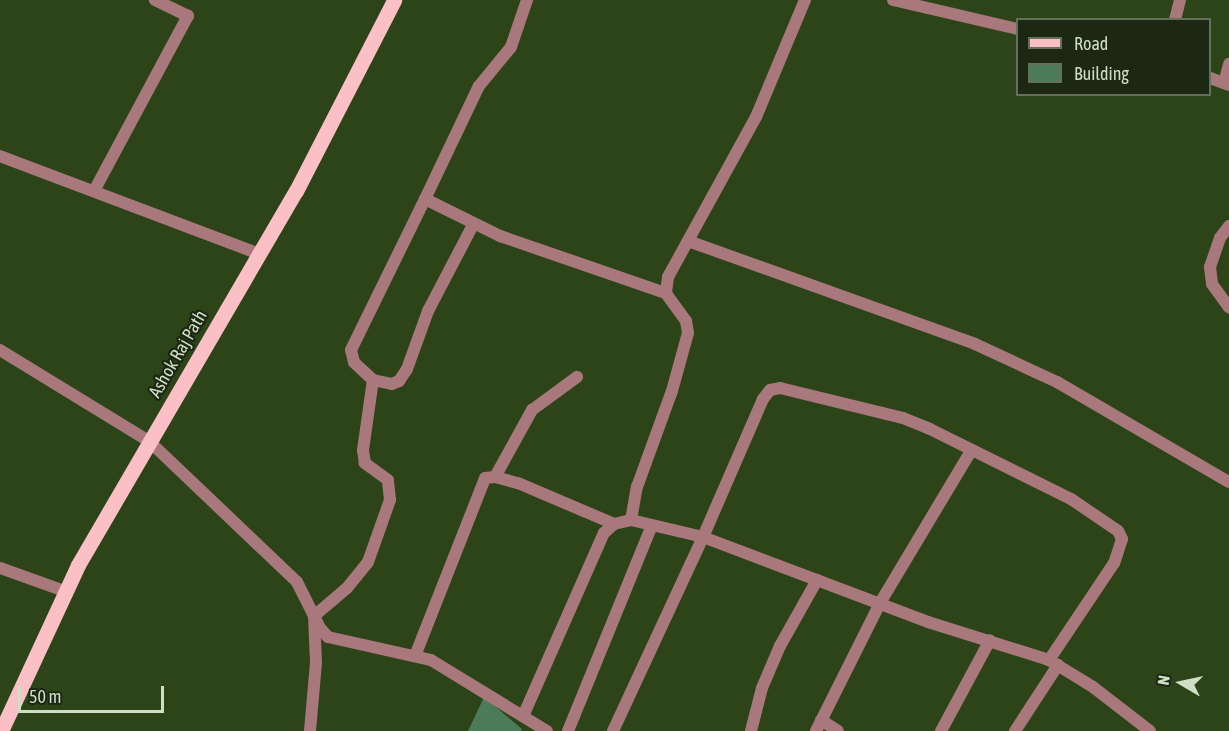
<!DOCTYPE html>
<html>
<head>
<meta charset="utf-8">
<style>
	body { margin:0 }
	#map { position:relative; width:1229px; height:731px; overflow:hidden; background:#2c4418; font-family:"Asap Condensed",sans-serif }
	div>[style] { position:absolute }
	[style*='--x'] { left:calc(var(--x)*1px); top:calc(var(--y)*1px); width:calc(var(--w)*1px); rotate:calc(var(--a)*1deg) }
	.building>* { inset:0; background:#4b7b59 }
	.street>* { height:12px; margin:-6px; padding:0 6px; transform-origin:6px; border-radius:6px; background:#a9787d }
	.primary>* { height:15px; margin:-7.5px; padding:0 7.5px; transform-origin:7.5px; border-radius:7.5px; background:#fbc0c5 }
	span { translate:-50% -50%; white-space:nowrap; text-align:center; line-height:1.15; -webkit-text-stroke:4.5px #1c2714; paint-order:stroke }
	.street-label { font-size:18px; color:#cfdec5 }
	.legend { position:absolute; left:1016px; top:18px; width:195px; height:78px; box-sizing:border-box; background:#1c2714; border:2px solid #64705b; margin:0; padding:8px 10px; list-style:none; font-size:18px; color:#cfdec5 }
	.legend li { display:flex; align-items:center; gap:12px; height:30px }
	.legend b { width:30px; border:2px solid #64705b }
	.north { position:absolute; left:1151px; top:653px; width:60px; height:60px; -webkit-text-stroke:4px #1c2714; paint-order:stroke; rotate:279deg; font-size:16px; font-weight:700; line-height:24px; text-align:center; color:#cfdec5 }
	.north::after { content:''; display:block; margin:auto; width:21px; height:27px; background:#cfdec5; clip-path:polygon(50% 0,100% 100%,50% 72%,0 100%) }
	.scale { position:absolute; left:18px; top:686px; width:146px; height:27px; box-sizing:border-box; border:3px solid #cfdec5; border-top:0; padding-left:8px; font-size:18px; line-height:21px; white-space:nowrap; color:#cfdec5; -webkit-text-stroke:4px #1c2714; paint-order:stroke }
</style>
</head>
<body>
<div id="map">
	<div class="building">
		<div style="clip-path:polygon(484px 697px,522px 729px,521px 731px,468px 731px)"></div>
	</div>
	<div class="street">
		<div style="--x:893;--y:0;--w:128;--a:13.1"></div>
		<div style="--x:1175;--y:20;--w:21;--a:-76"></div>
		<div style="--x:1210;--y:78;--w:20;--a:20"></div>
		<div style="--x:1224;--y:83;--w:20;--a:-75"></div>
		<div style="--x:0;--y:156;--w:278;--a:20.7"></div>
		<div style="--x:94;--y:191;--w:199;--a:-61.8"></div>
		<div style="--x:188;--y:16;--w:37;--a:-154"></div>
		<div style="--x:425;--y:199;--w:125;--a:-64.5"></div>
		<div style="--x:479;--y:86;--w:50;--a:-50.6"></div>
		<div style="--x:511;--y:47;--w:50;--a:-71.2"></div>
		<div style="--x:1229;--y:226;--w:15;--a:127"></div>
		<div style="--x:1220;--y:238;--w:31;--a:109"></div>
		<div style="--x:1210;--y:267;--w:17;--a:83"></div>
		<div style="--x:1212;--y:284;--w:29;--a:54"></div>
		<div style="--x:688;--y:241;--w:305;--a:19.7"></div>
		<div style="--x:975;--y:344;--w:90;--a:24.9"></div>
		<div style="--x:1057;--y:382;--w:199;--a:30.2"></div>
		<div style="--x:0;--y:350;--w:176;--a:31.5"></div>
		<div style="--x:150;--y:442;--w:203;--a:43.6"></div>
		<div style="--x:297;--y:582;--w:51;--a:63.4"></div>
		<div style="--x:320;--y:628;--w:12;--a:48"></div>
		<div style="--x:328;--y:637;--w:106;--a:12.6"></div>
		<div style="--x:431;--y:660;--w:136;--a:31.5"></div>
		<div style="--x:373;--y:380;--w:19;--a:12"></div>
		<div style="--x:392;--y:384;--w:8;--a:-23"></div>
		<div style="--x:399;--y:381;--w:14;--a:-56"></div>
		<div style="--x:407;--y:369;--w:62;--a:-70.1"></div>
		<div style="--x:428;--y:311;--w:97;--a:-62.4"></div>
		<div style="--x:495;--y:477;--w:77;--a:-61.1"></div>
		<div style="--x:532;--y:410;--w:56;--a:-36.3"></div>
		<div style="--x:631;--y:520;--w:34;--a:-80"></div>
		<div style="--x:637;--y:487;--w:102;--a:-70"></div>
		<div style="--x:672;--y:391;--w:60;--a:-74.6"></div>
		<div style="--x:688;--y:333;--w:12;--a:-99"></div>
		<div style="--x:686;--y:321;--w:34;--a:-126"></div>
		<div style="--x:666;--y:293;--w:16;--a:-83"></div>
		<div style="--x:668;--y:277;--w:183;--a:-61.2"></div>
		<div style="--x:756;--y:117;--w:127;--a:-67.3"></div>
		<div style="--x:0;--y:568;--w:71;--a:19.7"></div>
		<div style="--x:415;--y:656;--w:191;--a:-68.5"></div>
		<div style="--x:485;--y:478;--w:10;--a:-6"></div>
		<div style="--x:495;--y:477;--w:24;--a:15"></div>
		<div style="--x:518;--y:483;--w:104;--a:23.1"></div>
		<div style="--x:524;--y:714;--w:198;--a:-66.2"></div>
		<div style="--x:604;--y:533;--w:13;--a:-42"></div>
		<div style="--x:614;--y:524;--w:17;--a:-13"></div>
		<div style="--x:631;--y:520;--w:74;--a:13.3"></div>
		<div style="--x:703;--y:537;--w:150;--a:-66.5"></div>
		<div style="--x:763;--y:399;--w:11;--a:-52"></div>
		<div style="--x:770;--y:390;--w:10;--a:-11"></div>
		<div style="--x:780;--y:388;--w:127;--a:13.7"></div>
		<div style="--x:903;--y:418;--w:29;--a:22"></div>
		<div style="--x:930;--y:429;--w:157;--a:26.4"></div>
		<div style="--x:1071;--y:499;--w:57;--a:34.2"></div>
		<div style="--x:1118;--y:531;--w:9;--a:63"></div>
		<div style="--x:1122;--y:539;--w:25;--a:108"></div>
		<div style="--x:1114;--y:563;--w:117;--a:123.8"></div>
		<div style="--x:821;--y:720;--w:20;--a:33"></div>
		<div style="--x:310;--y:731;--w:69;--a:-85"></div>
		<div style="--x:316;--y:662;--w:46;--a:-92.5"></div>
		<div style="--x:314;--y:616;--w:43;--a:-40.3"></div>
		<div style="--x:347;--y:588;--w:33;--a:-51"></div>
		<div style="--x:368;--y:562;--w:66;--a:-70.5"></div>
		<div style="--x:390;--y:500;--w:20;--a:-96"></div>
		<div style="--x:388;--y:480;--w:29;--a:-144"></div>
		<div style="--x:365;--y:463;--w:13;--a:-99"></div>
		<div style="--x:363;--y:450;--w:71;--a:-81.9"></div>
		<div style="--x:373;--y:380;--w:26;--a:-137"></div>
		<div style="--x:354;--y:362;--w:12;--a:-104"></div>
		<div style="--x:351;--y:350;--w:168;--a:-63.9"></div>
		<div style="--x:425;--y:199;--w:84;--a:26.3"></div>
		<div style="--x:500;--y:236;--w:176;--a:19"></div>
		<div style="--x:568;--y:731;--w:222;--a:-67.8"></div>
		<div style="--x:613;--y:731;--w:214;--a:-65.1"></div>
		<div style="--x:703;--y:537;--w:241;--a:20.7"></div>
		<div style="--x:928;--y:622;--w:127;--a:17.4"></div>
		<div style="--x:1049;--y:660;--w:52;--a:31.5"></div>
		<div style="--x:1093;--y:687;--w:72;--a:37.7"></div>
		<div style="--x:751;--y:731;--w:44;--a:-75.7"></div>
		<div style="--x:762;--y:688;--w:46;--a:-66.8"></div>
		<div style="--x:780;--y:646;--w:76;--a:-60.7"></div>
		<div style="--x:816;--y:731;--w:143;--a:-63.4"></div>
		<div style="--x:880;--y:603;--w:177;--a:-59.1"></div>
		<div style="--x:941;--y:731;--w:103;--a:-61.7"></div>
		<div style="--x:1015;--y:731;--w:79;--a:-56.9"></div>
	</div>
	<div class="primary">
		<div style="--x:1;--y:731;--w:183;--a:-65.1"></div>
		<div style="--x:78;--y:565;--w:433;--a:-59.8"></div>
		<div style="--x:296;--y:191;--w:215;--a:-62.8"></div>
	</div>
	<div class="street-label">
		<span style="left:178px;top:354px;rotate:-60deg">Ashok Raj Path</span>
	</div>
	<ul class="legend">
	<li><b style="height:8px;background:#fbc0c5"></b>Road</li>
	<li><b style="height:16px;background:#4b7b59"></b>Building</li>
	</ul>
	<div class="north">N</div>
	<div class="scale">50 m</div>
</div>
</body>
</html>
